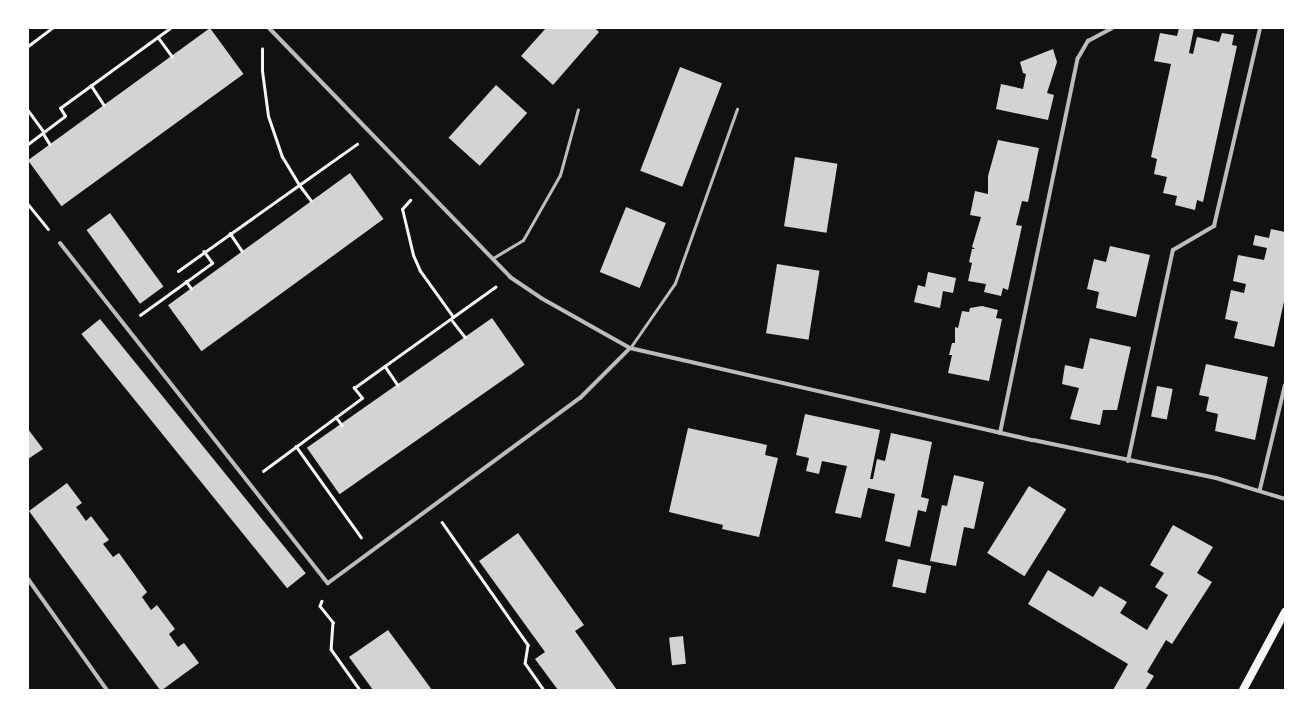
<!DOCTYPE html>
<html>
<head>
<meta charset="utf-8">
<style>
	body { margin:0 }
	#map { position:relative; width:1313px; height:718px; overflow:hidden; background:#111; font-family:"Fira Sans",sans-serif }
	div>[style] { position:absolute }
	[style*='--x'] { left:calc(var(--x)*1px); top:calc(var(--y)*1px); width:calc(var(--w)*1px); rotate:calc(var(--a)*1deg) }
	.building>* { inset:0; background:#d3d3d3; transform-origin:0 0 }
	.path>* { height:2.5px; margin:-1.25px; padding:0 1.25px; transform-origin:1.25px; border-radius:1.25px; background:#f5f5f5 }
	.service>* { height:3px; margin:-1.5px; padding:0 1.5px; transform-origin:1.5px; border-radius:1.5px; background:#bcbcbc }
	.minor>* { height:4px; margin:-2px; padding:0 2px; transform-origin:2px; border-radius:2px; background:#bcbcbc }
	.secondary>* { height:8px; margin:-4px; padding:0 4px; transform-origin:4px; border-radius:4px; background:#f5f5f5 }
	span { translate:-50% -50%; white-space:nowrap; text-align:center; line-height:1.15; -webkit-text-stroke:3px #fff; paint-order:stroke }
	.frame { position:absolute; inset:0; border:29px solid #fff; pointer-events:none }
</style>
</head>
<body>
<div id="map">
	<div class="building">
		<div style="left:210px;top:28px;width:57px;height:225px;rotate:54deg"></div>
		<div style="clip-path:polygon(546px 28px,595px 28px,599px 32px,553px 85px,521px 56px)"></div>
		<div style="clip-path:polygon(1179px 28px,1194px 28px,1189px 53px,1193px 54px,1197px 37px,1219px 42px,1222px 33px,1234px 35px,1232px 45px,1237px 46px,1203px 202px,1197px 200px,1195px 210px,1175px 205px,1177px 196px,1163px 193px,1167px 177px,1154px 174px,1157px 159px,1151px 157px,1171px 64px,1154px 61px,1160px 33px,1177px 36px)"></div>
		<div style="clip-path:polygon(1053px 49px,1057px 62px,1047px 93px,1054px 95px,1048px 120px,996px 109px,1001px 84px,1023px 89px,1026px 74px,1023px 73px,1020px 62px)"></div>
		<div style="left:680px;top:67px;width:45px;height:111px;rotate:21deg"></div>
		<div style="left:496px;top:85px;width:42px;height:71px;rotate:42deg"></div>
		<div style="clip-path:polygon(998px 140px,1039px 148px,1028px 202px,1022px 201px,1016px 225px,1022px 226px,1008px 290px,1003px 288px,1001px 296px,984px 292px,986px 284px,968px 281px,972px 263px,969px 262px,972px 249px,975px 249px,972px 247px,981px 217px,970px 215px,975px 191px,988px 194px,988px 176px)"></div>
		<div style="left:795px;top:157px;width:43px;height:70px;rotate:9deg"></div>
		<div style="left:350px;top:173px;width:57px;height:225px;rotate:54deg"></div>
		<div style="left:626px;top:207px;width:43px;height:70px;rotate:22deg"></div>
		<div style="left:110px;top:213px;width:91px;height:29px;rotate:54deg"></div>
		<div style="clip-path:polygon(1271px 229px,1285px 232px,1285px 297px,1274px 347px,1234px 338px,1238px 322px,1225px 319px,1231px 290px,1244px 293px,1246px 284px,1233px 281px,1238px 255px,1264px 260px,1267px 248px,1253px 245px,1255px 235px,1269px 238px)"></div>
		<div style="clip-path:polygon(1110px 246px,1150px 255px,1136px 317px,1096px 308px,1099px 292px,1087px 289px,1094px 259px,1106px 262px)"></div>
		<div style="left:777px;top:264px;width:43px;height:70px;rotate:9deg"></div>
		<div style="clip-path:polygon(928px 272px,956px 278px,953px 293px,943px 291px,940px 308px,914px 302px,918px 285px,925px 287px)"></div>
		<div style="clip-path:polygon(982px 306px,998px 310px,996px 318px,1002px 319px,989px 381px,948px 373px,952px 355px,949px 355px,952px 343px,955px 343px,955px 327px,958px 328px,962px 311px,969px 312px,970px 308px)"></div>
		<div style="left:492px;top:318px;width:57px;height:226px;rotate:55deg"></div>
		<div style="left:100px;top:319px;width:327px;height:24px;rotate:51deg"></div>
		<div style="clip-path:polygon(1090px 338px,1131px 347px,1117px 410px,1103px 410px,1100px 425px,1070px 419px,1079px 388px,1062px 384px,1065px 365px,1083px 369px)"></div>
		<div style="clip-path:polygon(1206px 364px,1268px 377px,1255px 440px,1215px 431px,1218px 414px,1206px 411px,1209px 397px,1199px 395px)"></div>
		<div style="left:1157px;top:386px;width:16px;height:31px;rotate:11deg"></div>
		<div style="clip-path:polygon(805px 414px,880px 430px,870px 479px,873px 479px,877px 459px,885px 461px,891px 433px,932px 442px,921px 497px,929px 499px,926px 512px,918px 510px,910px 547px,885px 541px,895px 494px,868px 488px,861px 518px,835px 513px,847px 466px,822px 461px,819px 474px,806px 471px,809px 458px,796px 455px)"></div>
		<div style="clip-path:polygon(688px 428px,767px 445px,765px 455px,778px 458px,759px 537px,722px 529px,723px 525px,669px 512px)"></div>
		<div style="clip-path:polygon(28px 429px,43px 449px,28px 459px)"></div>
		<div style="clip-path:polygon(954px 475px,984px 482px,974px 529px,964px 527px,956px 566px,930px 561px,942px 505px,947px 506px)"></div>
		<div style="clip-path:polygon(67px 483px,82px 503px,76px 507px,86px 521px,91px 516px,109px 540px,103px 544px,113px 557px,119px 553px,147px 592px,142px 597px,151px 610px,157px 605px,175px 629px,169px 634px,178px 647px,184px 643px,199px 663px,162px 690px,160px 690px,29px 511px)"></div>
		<div style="left:1029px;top:486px;width:44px;height:79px;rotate:32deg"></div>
		<div style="clip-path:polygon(1173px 525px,1213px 547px,1197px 573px,1212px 582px,1172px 644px,1166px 640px,1147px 672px,1154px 676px,1145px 690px,1113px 690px,1128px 664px,1028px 604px,1048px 570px,1093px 597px,1100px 586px,1127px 602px,1120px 613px,1147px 630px,1168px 595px,1155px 587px,1164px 573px,1150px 565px)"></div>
		<div style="clip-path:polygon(518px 533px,584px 625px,575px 631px,617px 690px,558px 690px,535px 659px,545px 652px,479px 561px)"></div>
		<div style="left:898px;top:559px;width:34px;height:28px;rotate:12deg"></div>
		<div style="clip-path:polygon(388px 630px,432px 690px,373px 690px,349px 657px)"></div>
		<div style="left:683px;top:636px;width:28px;height:14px;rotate:84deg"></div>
	</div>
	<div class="path">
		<div style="--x:158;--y:37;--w:24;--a:54"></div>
		<div style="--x:28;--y:46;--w:30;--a:-37"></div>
		<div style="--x:91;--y:85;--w:24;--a:57"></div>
		<div style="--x:28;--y:110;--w:27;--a:54"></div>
		<div style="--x:43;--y:133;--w:13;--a:58"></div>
		<div style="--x:28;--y:144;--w:46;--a:-37.1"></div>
		<div style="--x:65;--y:116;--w:9;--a:-122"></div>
		<div style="--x:60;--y:108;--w:136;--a:-36"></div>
		<div style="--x:311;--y:201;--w:20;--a:-127"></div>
		<div style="--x:299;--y:185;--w:71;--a:-35.3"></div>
		<div style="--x:28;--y:204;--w:32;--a:51"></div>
		<div style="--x:230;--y:233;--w:22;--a:56"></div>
		<div style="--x:178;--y:271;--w:148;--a:-35.4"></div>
		<div style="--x:299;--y:185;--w:33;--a:-121"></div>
		<div style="--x:282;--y:157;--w:43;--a:-108.9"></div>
		<div style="--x:268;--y:116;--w:45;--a:-97.6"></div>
		<div style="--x:262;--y:71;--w:22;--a:-90"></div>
		<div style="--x:186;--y:281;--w:9;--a:54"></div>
		<div style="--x:140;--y:315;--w:89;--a:-35.8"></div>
		<div style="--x:212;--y:263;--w:14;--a:-126"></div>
		<div style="--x:453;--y:317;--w:52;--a:-35.5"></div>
		<div style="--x:451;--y:319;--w:23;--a:52"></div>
		<div style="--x:385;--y:366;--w:23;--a:56"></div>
		<div style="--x:336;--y:417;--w:10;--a:53"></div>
		<div style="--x:296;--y:446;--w:112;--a:54.5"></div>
		<div style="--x:263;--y:471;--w:123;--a:-36.4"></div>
		<div style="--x:362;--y:398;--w:13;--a:-129"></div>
		<div style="--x:354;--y:388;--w:122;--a:-35.6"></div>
		<div style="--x:453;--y:317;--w:57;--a:-125.7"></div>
		<div style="--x:420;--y:271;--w:17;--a:-114"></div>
		<div style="--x:413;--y:255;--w:47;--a:-103.4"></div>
		<div style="--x:402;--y:209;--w:12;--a:-48"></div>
		<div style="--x:442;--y:522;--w:150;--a:55"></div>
		<div style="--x:528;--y:645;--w:18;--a:99"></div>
		<div style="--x:525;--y:663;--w:33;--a:55"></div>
		<div style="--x:322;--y:601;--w:5;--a:112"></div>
		<div style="--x:320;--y:606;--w:21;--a:51"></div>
		<div style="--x:333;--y:622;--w:27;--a:94"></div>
		<div style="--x:331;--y:649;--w:50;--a:54.7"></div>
	</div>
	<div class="service">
		<div style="--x:493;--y:258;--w:35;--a:-31"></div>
		<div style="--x:523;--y:240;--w:75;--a:-60.4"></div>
		<div style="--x:560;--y:175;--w:68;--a:-74.7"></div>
		<div style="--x:630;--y:348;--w:79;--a:-55.3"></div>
		<div style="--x:675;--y:283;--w:185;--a:-70.4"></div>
	</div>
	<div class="minor">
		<div style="--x:269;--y:28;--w:347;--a:45.9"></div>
		<div style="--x:510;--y:277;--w:37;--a:34"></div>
		<div style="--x:541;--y:298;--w:102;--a:29.3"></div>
		<div style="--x:630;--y:348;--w:413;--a:12.9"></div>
		<div style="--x:1033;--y:440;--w:187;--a:11.7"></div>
		<div style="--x:1216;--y:478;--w:72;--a:16.9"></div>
		<div style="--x:60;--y:243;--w:433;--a:51.8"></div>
		<div style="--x:328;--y:583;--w:313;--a:-36.3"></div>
		<div style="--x:580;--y:398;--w:71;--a:-45"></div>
		<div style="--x:1000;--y:433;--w:383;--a:-78.3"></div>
		<div style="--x:1078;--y:58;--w:20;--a:-60"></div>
		<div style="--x:1088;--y:41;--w:27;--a:-28"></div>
		<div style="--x:1128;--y:461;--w:216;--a:-78"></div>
		<div style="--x:1173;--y:250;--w:48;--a:-30.3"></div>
		<div style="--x:1214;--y:226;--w:203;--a:-76.9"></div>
		<div style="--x:1260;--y:489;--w:107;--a:-76.5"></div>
		<div style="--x:28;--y:579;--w:136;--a:54.6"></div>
	</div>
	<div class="secondary">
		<div style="--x:1243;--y:690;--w:89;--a:-61.7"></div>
	</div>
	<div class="frame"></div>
</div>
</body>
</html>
